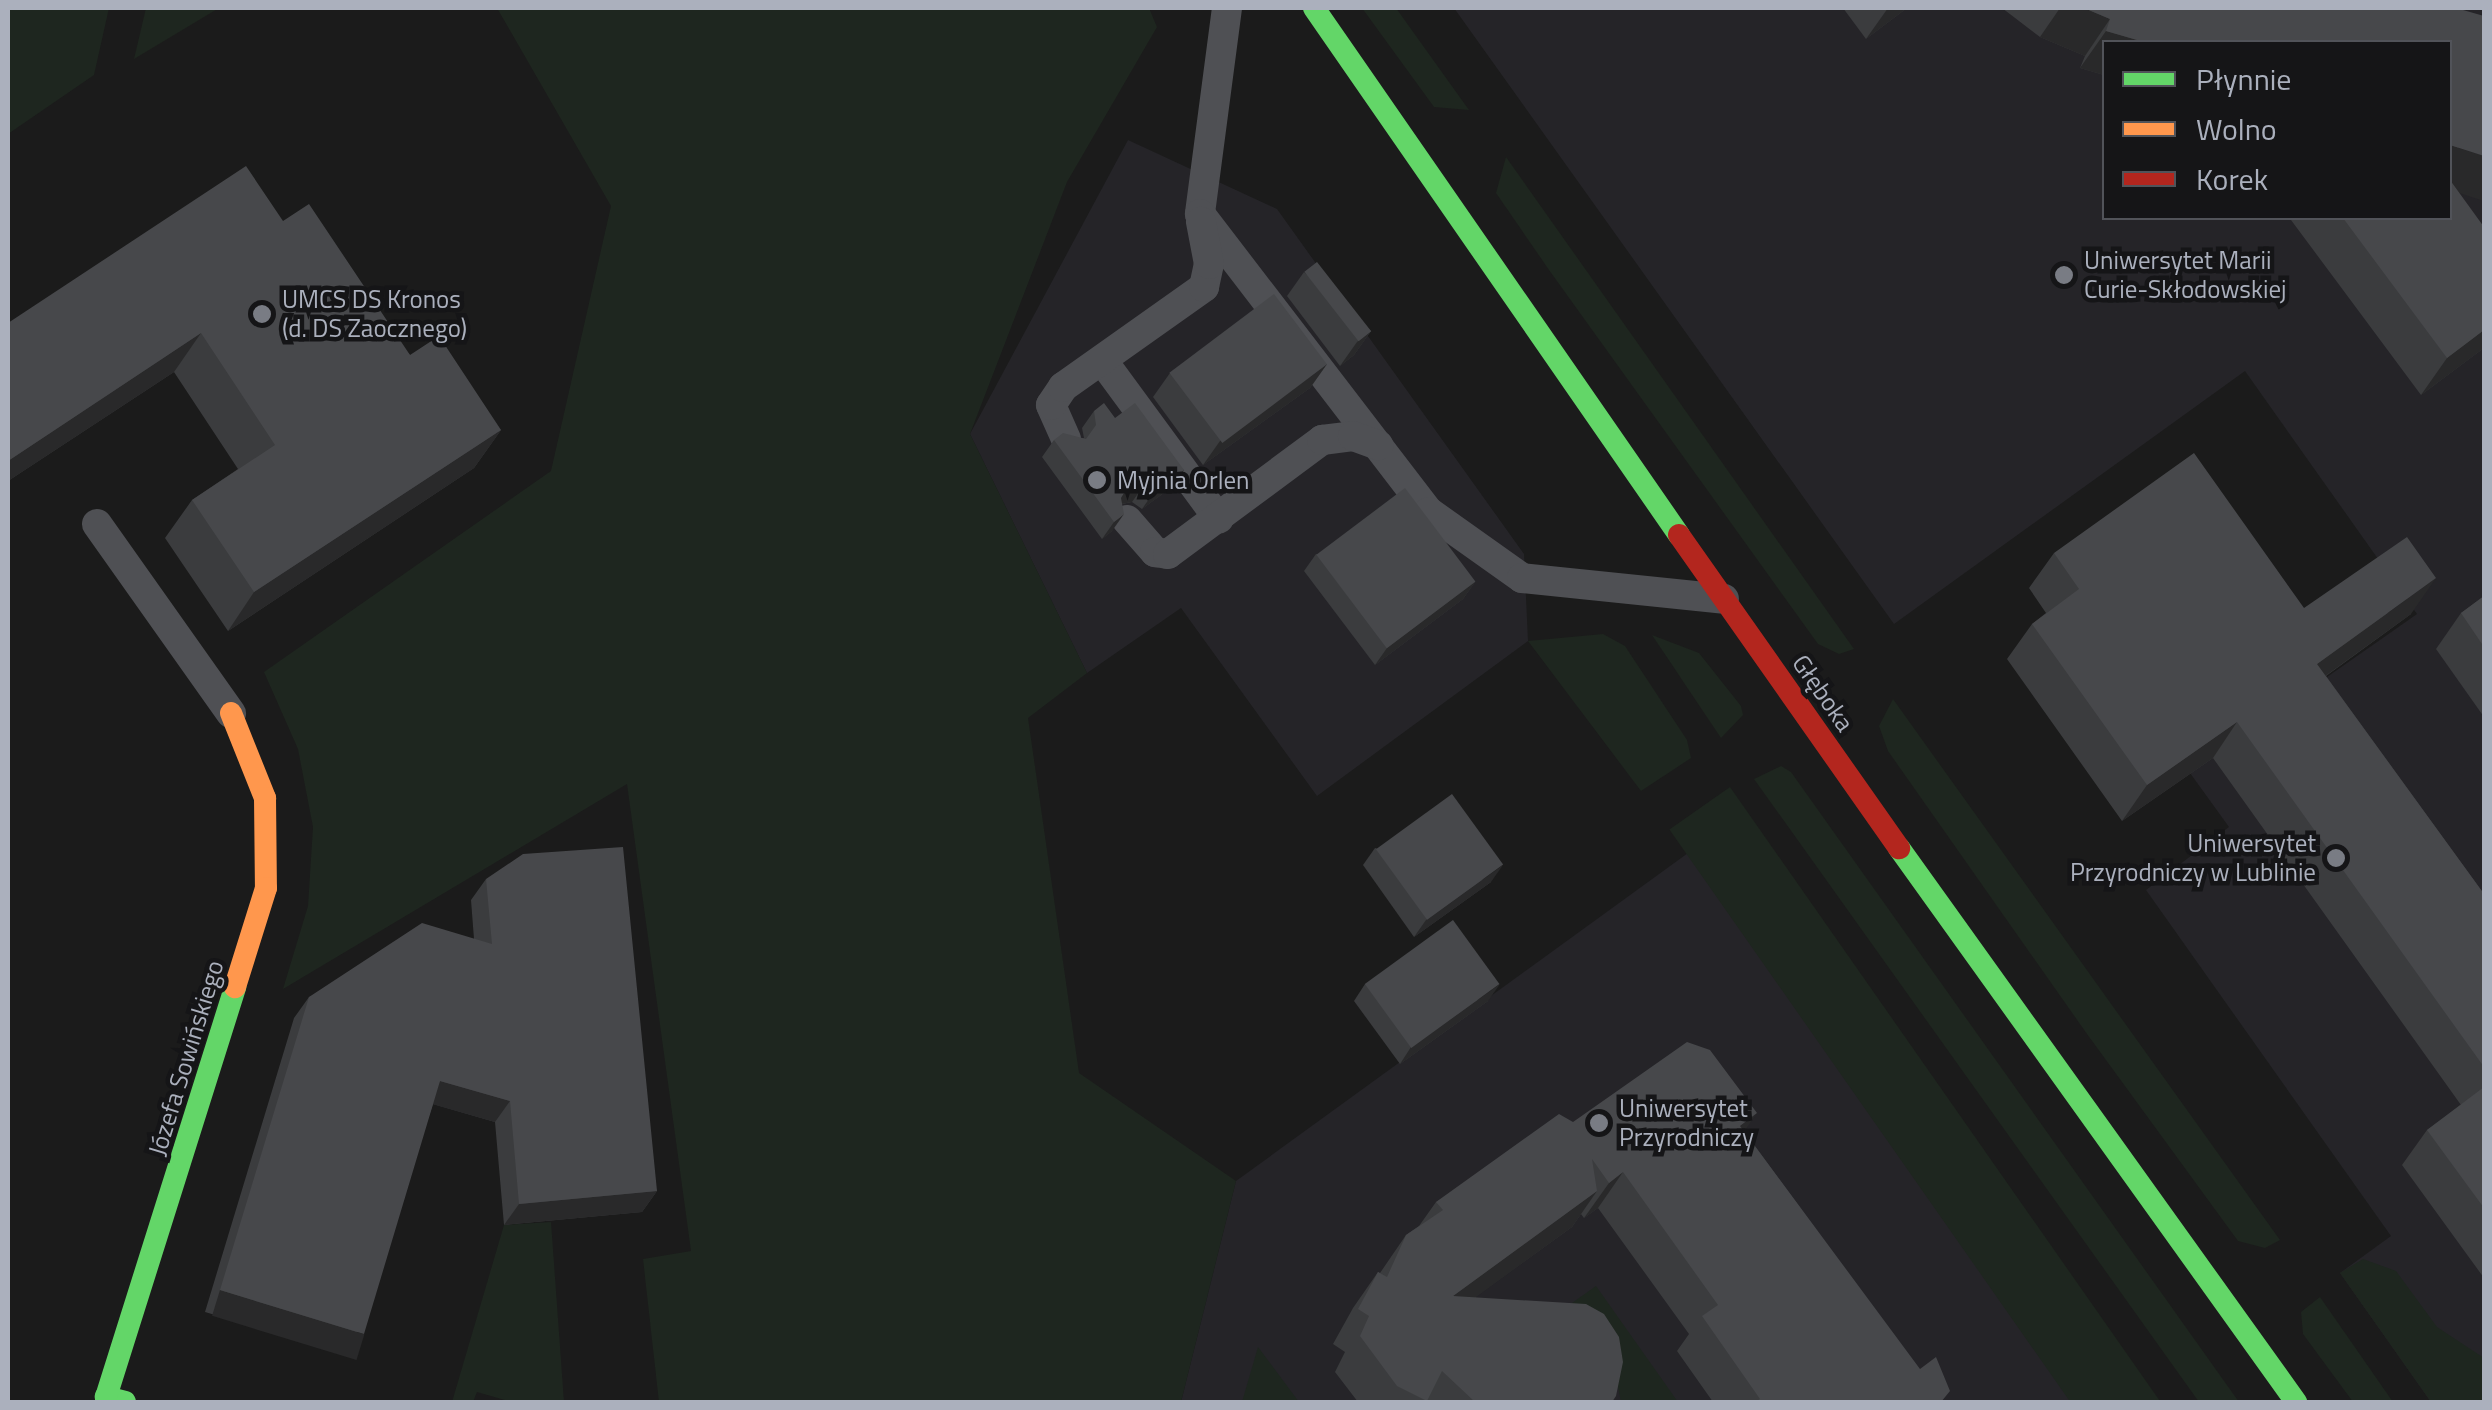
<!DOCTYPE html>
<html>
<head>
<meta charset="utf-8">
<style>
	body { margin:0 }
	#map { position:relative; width:2492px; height:1410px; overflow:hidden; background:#1b1b1b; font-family:"Titillium Web",sans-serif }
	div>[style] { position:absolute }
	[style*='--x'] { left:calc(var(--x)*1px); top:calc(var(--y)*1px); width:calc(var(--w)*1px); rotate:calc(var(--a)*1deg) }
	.built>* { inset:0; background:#252428 }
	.green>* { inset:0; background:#1e261f; transform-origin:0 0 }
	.lane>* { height:30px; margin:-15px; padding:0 15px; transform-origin:15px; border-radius:15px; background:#4f5054 }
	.fast>* { height:22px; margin:-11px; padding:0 11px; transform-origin:11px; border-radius:11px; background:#63d668 }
	.slow>* { height:22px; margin:-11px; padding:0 11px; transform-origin:11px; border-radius:11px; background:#ff974d }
	.jam>* { height:22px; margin:-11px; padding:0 11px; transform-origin:11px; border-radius:11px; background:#b3261e }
	.wall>* { inset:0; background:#3b3c3e }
	.shaded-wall>* { inset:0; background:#29292a; transform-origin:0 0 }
	.building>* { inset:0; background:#47484b; transform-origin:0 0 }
	.dots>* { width:28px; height:28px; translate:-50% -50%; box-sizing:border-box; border:5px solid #151517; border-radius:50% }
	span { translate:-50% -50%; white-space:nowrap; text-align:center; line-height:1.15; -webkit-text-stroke:9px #151517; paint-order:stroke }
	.poi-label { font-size:25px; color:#abb0bd }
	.left { translate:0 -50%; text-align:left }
	.right { translate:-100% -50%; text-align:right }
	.street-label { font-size:25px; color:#abb0bd }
	.frame { position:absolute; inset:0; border:10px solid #abb0bd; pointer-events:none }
	.legend { position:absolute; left:2102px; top:40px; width:350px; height:180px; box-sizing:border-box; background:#151517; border:2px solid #515359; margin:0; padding:12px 18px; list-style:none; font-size:30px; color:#abb0bd }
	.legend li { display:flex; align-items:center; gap:20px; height:50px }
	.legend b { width:50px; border:2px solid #515359 }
</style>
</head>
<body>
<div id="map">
	<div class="built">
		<div style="clip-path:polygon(evenodd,1454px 8px,2484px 8px,2484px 1402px,2431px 1402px,2340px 1273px,2391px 1236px,2146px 890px,2229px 827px,2190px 773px,2417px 614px,2245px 371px,1894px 624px,1454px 8px,2104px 42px,2450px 42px,2450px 218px,2104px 218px,2104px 42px)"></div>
		<div style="clip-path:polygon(1128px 140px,1277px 209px,1524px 554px,1528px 641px,1317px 796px,1181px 608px,1087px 673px,970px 434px)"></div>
		<div style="clip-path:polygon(1688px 853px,2078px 1402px,1181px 1402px,1236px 1181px)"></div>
	</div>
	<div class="green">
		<div style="clip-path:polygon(8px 8px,109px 8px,94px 75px,8px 134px)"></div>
		<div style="clip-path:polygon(146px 8px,219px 8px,134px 59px)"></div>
		<div style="clip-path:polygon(497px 8px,1149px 8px,1157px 27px,1067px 182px,970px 434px,1087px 673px,1028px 718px,1079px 1073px,1236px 1181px,1181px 1402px,659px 1402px,643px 1259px,691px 1251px,627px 784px,283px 989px,308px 906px,313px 827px,298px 749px,264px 672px,551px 471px,611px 206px)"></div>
		<div style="clip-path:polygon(1362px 8px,1396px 8px,1469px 110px,1434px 107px)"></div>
		<div style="clip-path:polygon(1506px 157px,1854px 649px,1839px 654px,1818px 644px,1549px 270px,1496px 193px)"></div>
		<div style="clip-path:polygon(1603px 634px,1625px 646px,1687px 740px,1691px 758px,1641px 791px,1528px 641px)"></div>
		<div style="clip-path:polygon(1652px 635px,1699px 653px,1741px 706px,1743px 715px,1721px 738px)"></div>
		<div style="clip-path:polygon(1893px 699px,2280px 1240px,2265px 1248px,2238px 1241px,2087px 1034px,1888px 751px,1879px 726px)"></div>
		<div style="clip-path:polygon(1781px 766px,1791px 772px,2239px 1402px,2199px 1402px,1754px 779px)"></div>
		<div style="left:1730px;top:787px;width:755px;height:74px;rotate:55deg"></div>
		<div style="clip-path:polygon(551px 1222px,564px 1402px,512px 1402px,477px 1392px,473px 1402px,452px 1402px,504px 1225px)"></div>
		<div style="clip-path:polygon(2363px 1259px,2396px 1271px,2437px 1327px,2484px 1358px,2484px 1402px,2431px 1402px,2340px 1273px)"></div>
		<div style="clip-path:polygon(1596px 1286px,1678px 1402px,1621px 1402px,1613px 1361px,1541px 1325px)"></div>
		<div style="clip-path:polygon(2320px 1297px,2393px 1402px,2353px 1402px,2303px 1334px,2301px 1312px)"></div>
		<div style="clip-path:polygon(1258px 1347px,1299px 1402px,1242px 1402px)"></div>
	</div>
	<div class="lane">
		<div style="--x:1227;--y:8;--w:208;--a:97.5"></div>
		<div style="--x:1200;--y:214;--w:376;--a:52.5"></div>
		<div style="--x:1429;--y:512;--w:114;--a:35.4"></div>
		<div style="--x:1522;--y:578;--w:203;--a:5.9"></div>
		<div style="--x:1102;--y:360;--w:197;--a:53.7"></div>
		<div style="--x:1066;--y:439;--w:37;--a:-114"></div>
		<div style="--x:1051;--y:405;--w:22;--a:-56"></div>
		<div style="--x:1063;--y:387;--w:173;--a:-35.3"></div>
		<div style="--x:1204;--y:287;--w:24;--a:-78"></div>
		<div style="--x:1209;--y:264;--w:43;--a:-100.8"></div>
		<div style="--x:1127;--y:520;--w:43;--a:48.8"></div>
		<div style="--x:1155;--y:552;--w:13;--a:9"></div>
		<div style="--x:1168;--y:554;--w:192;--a:-36.5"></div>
		<div style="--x:1322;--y:440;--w:31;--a:-7"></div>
		<div style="--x:1353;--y:436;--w:27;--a:20"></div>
		<div style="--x:97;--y:524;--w:232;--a:54.7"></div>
	</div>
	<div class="fast">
		<div style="--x:1314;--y:8;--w:641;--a:55.29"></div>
		<div style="--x:1899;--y:848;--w:682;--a:54.37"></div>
		<div style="--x:125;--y:1402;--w:20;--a:-165"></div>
		<div style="--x:106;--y:1397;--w:430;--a:-72.5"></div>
	</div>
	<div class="slow">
		<div style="--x:231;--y:713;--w:92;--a:68.2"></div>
		<div style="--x:265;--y:798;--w:90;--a:89.4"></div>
		<div style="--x:266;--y:888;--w:104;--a:107.4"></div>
	</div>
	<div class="jam">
		<div style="--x:1679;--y:535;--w:383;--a:54.9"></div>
	</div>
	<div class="wall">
		<div style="clip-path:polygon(1843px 8px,1907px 8px,1866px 39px)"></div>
		<div style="clip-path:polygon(2002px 8px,2456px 8px,2459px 193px,2484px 348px,2421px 395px,2291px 220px,2292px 218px,2450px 218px,2450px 42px,2104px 42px,2104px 75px,2080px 68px,2085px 56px,2040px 37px)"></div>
		<div style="clip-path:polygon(283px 221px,410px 355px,501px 430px,474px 468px,228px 631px,165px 538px,192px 500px,238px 469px,174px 372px,8px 481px,8px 323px)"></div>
		<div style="clip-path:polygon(1304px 272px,1371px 331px,1354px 355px,1340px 366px,1287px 296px)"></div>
		<div style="clip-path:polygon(1327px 364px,1310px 388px,1203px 465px,1153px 397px,1170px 373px)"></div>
		<div style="clip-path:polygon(1094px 411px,1115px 418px,1184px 470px,1172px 487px,1142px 509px,1132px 502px,1122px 504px,1112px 531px,1102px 539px,1042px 457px,1054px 440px,1084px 438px,1082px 428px)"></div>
		<div style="clip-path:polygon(2054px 553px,2304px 608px,2411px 614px,2326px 676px,2484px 894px,2484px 1278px,2402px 1165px,2427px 1130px,2461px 1105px,2213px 758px,2122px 821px,2007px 659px,2032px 624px,2046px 613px,2029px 588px)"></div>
		<div style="clip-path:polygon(1316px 554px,1475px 582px,1463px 599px,1375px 665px,1304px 571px)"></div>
		<div style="clip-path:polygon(2484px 596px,2484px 717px,2436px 649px,2461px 613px)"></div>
		<div style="clip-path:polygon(1375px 848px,1491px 882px,1414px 937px,1363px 865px)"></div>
		<div style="clip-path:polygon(486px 879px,657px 1191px,642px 1212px,504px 1225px,495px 1122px,433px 1104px,349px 1355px,205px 1312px,294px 1018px,309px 997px,474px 939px,471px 900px)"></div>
		<div style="clip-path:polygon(1365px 984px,1488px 1001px,1400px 1064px,1354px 1001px)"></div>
		<div style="clip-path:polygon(1573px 1122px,1744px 1131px,1942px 1402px,1713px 1402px,1677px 1351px,1689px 1334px,1598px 1208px,1584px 1218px,1581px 1214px,1572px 1227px,1475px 1297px,1612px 1402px,1358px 1402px,1335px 1372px,1345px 1352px,1333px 1344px,1353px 1308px,1378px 1272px,1380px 1273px,1406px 1235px,1419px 1226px,1436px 1202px)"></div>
	</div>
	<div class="shaded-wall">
		<div style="clip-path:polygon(1888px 8px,1907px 8px,1866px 39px)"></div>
		<div style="clip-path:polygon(2060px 8px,2084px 8px,2110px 19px,2085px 56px,2040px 37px)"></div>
		<div style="clip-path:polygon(2106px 31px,2144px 42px,2104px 42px,2104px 75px,2080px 68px)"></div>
		<div style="clip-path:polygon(2450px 145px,2484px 156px,2484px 201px,2450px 190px)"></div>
		<div style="clip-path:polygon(2484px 330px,2484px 348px,2421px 395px,2447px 358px)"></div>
		<div style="clip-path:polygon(1371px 331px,1354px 355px,1340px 366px,1357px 342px)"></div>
		<div style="clip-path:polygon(201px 333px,174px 372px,8px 481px,8px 461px)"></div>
		<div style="clip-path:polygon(1327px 364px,1310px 388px,1203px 465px,1220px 441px)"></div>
		<div style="clip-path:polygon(501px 430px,474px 468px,228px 631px,254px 592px)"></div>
		<div style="clip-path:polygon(1184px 470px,1172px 487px,1142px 509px,1154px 492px)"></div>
		<div style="clip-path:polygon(1144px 485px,1132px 502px,1115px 505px,1127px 488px)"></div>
		<div style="clip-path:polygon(1124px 514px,1112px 531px,1102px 539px,1114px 522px)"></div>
		<div style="clip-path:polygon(2436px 578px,2411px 614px,2292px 700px,2317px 664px)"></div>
		<div style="clip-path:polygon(1475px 582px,1463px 599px,1375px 665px,1387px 648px)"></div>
		<div style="clip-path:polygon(2237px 722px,2213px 758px,2122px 821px,2147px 785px)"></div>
		<div style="clip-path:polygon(1503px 865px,1491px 882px,1414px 937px,1426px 920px)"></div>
		<div style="clip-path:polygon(1500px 984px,1488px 1001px,1400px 1064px,1411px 1047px)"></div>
		<div style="clip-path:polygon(440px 1081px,510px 1101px,495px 1122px,425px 1102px)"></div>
		<div style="clip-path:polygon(1757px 1113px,1732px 1149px,1740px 1126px)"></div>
		<div style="clip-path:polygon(1623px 1172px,1598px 1208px,1584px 1218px,1609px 1183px)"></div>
		<div style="clip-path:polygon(657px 1191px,642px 1212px,504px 1225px,519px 1204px)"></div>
		<div style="clip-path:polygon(1597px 1191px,1572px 1227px,1428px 1332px,1453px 1296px)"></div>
		<div style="left:220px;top:1290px;width:151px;height:27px;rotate:17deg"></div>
	</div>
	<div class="building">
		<div style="clip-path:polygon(2084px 8px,2456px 8px,2484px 16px,2484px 156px,2450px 145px,2450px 42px,2144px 42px,2106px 31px,2110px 19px)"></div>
		<div style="clip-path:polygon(246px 166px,283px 221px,309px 204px,410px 355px,439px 336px,501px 430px,254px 592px,192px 500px,275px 445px,201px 333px,8px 461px,8px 323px)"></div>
		<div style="clip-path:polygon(2450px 180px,2484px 227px,2484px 330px,2447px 358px,2343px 218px,2450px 218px)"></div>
		<div style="left:1317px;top:262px;width:88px;height:16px;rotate:52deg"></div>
		<div style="left:1274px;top:294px;width:88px;height:131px;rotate:53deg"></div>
		<div style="clip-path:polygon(1104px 403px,1115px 418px,1135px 403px,1184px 470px,1154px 492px,1144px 485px,1127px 488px,1121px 498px,1124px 514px,1114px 522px,1054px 440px,1063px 433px,1086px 439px,1096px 425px,1094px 411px)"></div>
		<div style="clip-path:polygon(2194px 453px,2304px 608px,2407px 537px,2436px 578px,2317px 664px,2484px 894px,2484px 1067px,2237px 722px,2147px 785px,2032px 624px,2079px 589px,2054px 553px)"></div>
		<div style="left:1405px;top:488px;width:117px;height:111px;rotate:53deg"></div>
		<div style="clip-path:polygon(2484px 596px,2484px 647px,2461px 613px)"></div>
		<div style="left:1452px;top:794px;width:87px;height:94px;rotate:54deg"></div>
		<div style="clip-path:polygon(623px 847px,657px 1191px,519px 1204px,510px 1101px,440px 1081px,364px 1334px,220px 1290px,309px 997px,422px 923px,492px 944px,486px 879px,523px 854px)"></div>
		<div style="left:1453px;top:920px;width:79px;height:109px;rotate:54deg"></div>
		<div style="clip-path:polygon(1687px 1042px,1710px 1050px,1757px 1113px,1740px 1126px,1920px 1369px,1936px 1357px,1950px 1391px,1941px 1402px,1755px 1402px,1760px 1399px,1702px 1316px,1718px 1305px,1623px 1172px,1609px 1183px,1592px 1159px,1597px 1191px,1453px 1296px,1586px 1304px,1604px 1314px,1619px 1337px,1623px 1362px,1616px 1396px,1612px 1402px,1475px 1402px,1442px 1371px,1427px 1401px,1397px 1386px,1360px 1336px,1369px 1316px,1358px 1309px,1378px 1272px,1387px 1277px,1406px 1235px,1443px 1210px,1436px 1202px,1559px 1114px,1573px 1122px)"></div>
		<div style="clip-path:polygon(2484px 1087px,2484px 1208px,2427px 1130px)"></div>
	</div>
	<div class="dots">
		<div style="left:2064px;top:275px;background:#797c84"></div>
		<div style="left:262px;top:314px;background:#797c84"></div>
		<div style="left:1097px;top:480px;background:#797c84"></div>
		<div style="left:2336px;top:858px;background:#797c84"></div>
		<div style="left:1599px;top:1123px;background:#797c84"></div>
	</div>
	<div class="poi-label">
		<span class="left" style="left:2084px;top:275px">Uniwersytet Marii<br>Curie-Skłodowskiej</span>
		<span class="left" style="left:282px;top:314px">UMCS DS Kronos<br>(d. DS Zaocznego)</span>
		<span class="left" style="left:1117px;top:480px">Myjnia Orlen</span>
		<span class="right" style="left:2316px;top:858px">Uniwersytet<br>Przyrodniczy w Lublinie</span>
		<span class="left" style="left:1619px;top:1123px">Uniwersytet<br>Przyrodniczy</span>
	</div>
	<div class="street-label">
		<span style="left:1823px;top:693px;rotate:55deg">Głęboka</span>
		<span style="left:186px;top:1058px;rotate:-73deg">Józefa Sowińskiego</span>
	</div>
	<div class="frame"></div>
	<ul class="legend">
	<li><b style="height:12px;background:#63d668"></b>Płynnie</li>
	<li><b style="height:12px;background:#ff974d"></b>Wolno</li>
	<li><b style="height:12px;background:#b3261e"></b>Korek</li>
	</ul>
</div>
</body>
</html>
